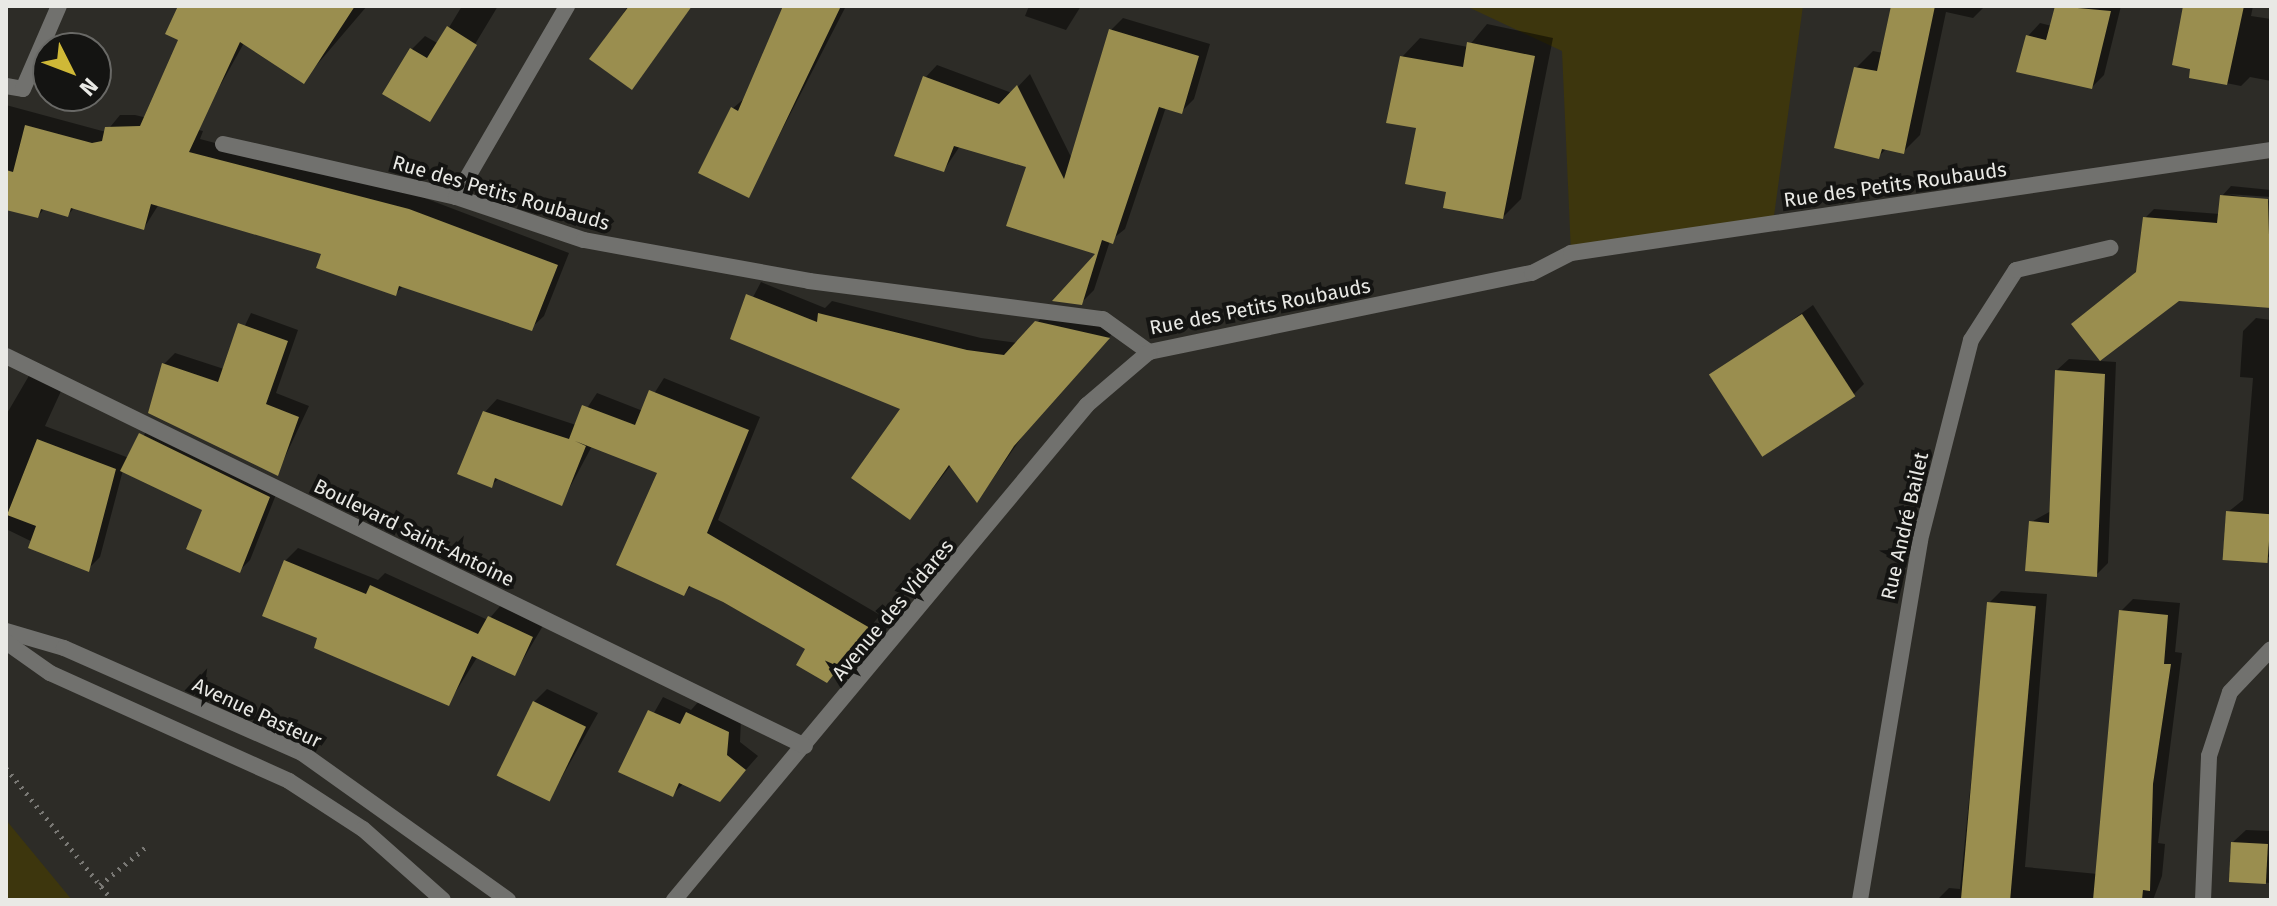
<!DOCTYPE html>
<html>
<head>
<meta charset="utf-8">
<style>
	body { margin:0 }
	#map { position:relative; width:2277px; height:906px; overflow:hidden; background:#2d2c27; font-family:"Fira Sans",sans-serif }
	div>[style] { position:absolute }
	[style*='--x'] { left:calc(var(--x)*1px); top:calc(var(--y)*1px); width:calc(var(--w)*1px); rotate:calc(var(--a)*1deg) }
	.green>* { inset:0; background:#3d360d }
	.shadow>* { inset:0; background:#0007 }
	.building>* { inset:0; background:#9a8e4f; transform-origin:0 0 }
	.path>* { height:5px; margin-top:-2.5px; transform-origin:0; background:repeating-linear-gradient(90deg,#797874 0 2px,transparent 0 8px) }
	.lane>* { height:16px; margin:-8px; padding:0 8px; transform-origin:8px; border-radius:8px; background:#71716e }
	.street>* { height:16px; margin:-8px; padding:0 8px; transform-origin:8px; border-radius:8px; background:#71716e }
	span { translate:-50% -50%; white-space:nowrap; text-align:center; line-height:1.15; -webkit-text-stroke:8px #141412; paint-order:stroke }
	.street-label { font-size:20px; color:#e9e9e5 }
	.frame { position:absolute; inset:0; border:8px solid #e9e9e5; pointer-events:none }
	.north { position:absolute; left:32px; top:32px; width:80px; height:80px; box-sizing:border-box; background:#141412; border:2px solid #696966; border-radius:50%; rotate:132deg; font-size:22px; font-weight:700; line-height:32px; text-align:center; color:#e9e9e5 }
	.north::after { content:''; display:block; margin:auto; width:28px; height:36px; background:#cfb837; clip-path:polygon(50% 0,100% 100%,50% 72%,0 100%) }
</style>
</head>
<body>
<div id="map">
	<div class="green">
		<div style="clip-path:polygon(1466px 6px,1803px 6px,1773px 223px,1571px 253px,1562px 51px)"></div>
		<div style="clip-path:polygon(6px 820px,72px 900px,6px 900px)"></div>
	</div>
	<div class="shadow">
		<div style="clip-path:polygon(180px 6px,367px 6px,303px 81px,244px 43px,206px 111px,181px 39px)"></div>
		<div style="clip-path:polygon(462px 6px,498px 6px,430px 119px,385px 93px,412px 49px,425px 36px,439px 44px)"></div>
		<div style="clip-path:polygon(628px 6px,691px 6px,631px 88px,592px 59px)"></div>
		<div style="clip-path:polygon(786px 6px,846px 6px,748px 196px,732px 109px,746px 97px)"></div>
		<div style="clip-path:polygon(1029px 6px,1081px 6px,1066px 30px,1025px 16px)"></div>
		<div style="clip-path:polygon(1893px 6px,1985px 6px,1973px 18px,1946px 12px,1920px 135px,1903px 152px,1887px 148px,1878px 157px,1856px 68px,1873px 51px,1883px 53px)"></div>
		<div style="clip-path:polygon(2057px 6px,2121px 6px,2104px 75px,2092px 87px,2028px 36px,2040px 23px,2052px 26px)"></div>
		<div style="clip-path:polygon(2185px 6px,2253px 6px,2251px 16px,2271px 19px,2271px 81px,2250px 77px,2241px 86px,2191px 76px)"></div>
		<div style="clip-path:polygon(1123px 18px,1210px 44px,1194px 99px,1182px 111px,1166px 107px,1125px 229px,1110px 241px,1094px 290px,1081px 303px,1056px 300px,1098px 253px,1009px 224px,1029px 165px,960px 146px,944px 170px,925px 78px,937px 65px,1012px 93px,1030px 74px,1072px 159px,1111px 30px)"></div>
		<div style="clip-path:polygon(1487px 24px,1553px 38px,1521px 199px,1503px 217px,1448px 190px,1418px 126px,1402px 57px,1420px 38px,1468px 47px)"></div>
		<div style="clip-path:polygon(6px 105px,106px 132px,120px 115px,135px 115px,203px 131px,200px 139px,422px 197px,569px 253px,544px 316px,531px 328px,404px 285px,395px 294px,323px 253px,159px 204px,144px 228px,75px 207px,68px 215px,45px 208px,38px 216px,6px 208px)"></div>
		<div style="clip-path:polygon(2231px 186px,2271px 190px,2271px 197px,2227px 194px,2271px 201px,2271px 305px,2179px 299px,2074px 324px,2139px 270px,2145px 218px,2154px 209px,2220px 214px,2222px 196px)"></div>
		<div style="clip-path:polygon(761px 282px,825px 308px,832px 301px,981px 338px,1018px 343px,1049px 310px,1120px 325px,1026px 431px,978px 500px,951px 465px,910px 518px,903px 408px,732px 337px)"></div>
		<div style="clip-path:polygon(1813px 305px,1864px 384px,1853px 395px,1713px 377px)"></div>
		<div style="clip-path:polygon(251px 313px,298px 330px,276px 393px,309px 406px,277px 474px,164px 364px,175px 353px,224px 369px)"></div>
		<div style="clip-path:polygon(2256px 318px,2271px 320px,2271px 560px,2228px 512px,2243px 500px,2253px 378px,2240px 377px,2243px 331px)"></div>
		<div style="clip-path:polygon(2069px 359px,2116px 362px,2108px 563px,2096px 575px,2031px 522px,2051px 511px,2057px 370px)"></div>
		<div style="clip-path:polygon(30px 374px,62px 389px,45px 426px,129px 458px,151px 424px,279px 487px,250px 560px,240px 570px,205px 509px,123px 470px,100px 557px,88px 569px,6px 529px,6px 415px)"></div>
		<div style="clip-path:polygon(664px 378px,760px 417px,718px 520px,880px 615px,827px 681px,808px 649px,692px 585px,684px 594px,660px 472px,592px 446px,561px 504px,499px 478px,491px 486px,485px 412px,497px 399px,576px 425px,597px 393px,643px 411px)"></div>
		<div style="clip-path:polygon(298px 548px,378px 580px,385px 573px,488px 620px,502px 604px,544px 624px,515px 673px,478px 656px,448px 704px,320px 637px,285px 561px)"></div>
		<div style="clip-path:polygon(2001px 591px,2047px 594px,2025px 867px,2098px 874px,2121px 611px,2133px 599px,2180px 603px,2175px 652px,2182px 653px,2158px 843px,2165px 844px,2162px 876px,2153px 900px,1937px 900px,1949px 888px,1960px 889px,1989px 603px)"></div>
		<div style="clip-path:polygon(547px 689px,598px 713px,549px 800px,534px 702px)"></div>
		<div style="clip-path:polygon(663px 697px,691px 710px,701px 699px,741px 719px,740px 742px,758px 756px,720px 799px,684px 783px,672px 795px,621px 771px)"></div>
		<div style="clip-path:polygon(2246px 830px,2271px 831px,2271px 883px,2230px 880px,2233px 842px)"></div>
	</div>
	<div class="building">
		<div style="clip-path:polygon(178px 6px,355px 6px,304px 84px,240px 42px,189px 152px,409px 209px,558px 265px,532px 331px,399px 286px,396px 296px,316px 268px,321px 254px,151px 204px,144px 230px,71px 208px,68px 217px,41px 209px,38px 218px,6px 210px,6px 170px,13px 172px,25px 125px,92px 143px,102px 141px,105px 127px,140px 126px,178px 40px,165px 34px)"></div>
		<div style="clip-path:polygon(629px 6px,692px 6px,632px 90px,589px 59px)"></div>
		<div style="clip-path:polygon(783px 6px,841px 6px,749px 198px,698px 173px,731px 107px,738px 111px)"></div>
		<div style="clip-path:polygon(1891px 6px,1935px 6px,1904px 154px,1882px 149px,1879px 159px,1834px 148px,1854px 67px,1877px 71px)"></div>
		<div style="clip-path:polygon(2055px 6px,2111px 11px,2092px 89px,2016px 72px,2026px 35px,2046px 40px)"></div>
		<div style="clip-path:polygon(2183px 6px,2244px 6px,2227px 85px,2189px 78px,2190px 69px,2172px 65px)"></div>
		<div style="clip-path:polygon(447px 26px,477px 45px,430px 122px,382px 94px,410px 48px,427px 58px)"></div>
		<div style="clip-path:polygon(1109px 29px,1199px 56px,1182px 114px,1159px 107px,1113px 244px,1102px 240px,1082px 305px,1052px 301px,1095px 254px,1006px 226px,1026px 167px,954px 146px,944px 172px,894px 156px,923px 76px,999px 104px,1017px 85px,1064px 179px)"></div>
		<div style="clip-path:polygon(1467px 42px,1535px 56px,1503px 219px,1443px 208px,1446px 192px,1405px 184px,1416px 128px,1386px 123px,1400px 56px,1463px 67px)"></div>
		<div style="clip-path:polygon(2220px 195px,2268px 199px,2271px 308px,2179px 301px,2100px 361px,2071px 324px,2136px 272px,2143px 217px,2217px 223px)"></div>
		<div style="clip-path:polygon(746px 294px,817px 322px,818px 313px,967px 350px,1004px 355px,1035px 321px,1110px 338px,1014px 446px,977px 503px,949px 465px,910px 520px,851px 478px,900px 409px,730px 339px)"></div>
		<div style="left:1802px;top:314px;width:98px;height:111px;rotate:57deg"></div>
		<div style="clip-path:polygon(238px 323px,288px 341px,266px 404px,299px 417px,278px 476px,148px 413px,162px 363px,218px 382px)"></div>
		<div style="clip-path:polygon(2055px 370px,2105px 374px,2097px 577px,2025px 571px,2029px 521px,2049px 523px)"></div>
		<div style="clip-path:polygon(649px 390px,749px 430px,707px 533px,870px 628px,827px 683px,796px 665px,805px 649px,723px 602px,689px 586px,684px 596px,616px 565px,657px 473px,575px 441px,586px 446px,562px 506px,495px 478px,492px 488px,457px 474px,483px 411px,569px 439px,582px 405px,635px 425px)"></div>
		<div style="clip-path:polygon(139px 433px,270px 497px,240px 573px,186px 549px,202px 510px,120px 471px)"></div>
		<div style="clip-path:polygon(37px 439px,116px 469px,89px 572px,28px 548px,36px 526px,7px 515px)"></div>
		<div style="left:2226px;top:511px;width:45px;height:49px;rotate:4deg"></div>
		<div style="clip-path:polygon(284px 560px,366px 594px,370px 585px,478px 634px,488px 616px,533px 637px,515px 676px,472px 656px,449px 706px,314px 648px,317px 638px,262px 616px)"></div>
		<div style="left:1987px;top:602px;width:49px;height:300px;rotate:5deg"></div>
		<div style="clip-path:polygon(2119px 610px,2168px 615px,2164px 664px,2171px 664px,2153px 784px,2150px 891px,2143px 890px,2142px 900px,2093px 900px)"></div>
		<div style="left:533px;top:701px;width:59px;height:83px;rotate:26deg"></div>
		<div style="clip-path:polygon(648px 710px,680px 724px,686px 712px,729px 732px,727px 755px,746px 770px,720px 802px,679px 783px,673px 797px,618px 772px)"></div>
		<div style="left:2231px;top:842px;width:37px;height:40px;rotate:3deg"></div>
	</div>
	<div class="path">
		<div style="--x:6;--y:768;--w:169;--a:51.2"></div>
		<div style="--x:100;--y:885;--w:60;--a:-39.6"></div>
	</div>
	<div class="lane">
		<div style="--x:1149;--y:352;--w:391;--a:-11.7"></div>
		<div style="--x:1532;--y:273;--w:44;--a:-27.1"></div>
		<div style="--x:1571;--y:253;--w:708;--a:-8.37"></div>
	</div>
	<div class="street">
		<div style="--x:6;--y:86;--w:17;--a:10"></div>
		<div style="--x:23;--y:89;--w:90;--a:-66.6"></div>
		<div style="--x:223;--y:144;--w:239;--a:12.8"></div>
		<div style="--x:456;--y:197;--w:135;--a:18.6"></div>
		<div style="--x:584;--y:240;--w:229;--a:10.3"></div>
		<div style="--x:809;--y:281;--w:296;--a:7.4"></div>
		<div style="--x:1103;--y:319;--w:57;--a:35.7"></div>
		<div style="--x:1149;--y:352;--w:82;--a:139.5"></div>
		<div style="--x:1087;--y:405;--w:645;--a:129.84"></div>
		<div style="--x:456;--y:197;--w:221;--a:-59.8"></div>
		<div style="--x:6;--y:356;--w:889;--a:26.02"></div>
		<div style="--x:6;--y:631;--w:60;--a:16.3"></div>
		<div style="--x:64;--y:648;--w:260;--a:23.8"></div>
		<div style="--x:302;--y:753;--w:253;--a:35.5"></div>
		<div style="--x:6;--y:642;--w:54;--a:35.2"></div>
		<div style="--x:50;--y:673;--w:262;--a:24.3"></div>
		<div style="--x:289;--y:781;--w:88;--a:33"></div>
		<div style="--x:363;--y:829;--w:107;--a:41.6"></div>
		<div style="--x:1860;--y:900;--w:365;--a:-80.5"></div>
		<div style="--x:1920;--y:540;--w:206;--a:-75.7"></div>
		<div style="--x:1971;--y:340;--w:83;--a:-57.3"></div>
		<div style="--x:2016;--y:270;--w:97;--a:-13.2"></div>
		<div style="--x:2203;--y:900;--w:144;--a:-87.6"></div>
		<div style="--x:2209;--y:756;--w:67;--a:-71.8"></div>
		<div style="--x:2230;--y:692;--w:59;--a:-46.4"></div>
	</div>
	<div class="street-label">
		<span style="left:1895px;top:185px;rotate:-8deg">Rue des Petits Roubauds</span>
		<span style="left:501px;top:193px;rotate:16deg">Rue des Petits Roubauds</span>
		<span style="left:1260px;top:307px;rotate:-11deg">Rue des Petits Roubauds</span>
		<span style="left:1905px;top:526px;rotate:-77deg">Rue André Bailet</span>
		<span style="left:414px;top:533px;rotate:26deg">Boulevard Saint-Antoine</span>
		<span style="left:893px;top:610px;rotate:-50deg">Avenue des Vidares</span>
		<span style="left:257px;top:713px;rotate:25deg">Avenue Pasteur</span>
	</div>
	<div class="frame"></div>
	<div class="north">N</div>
</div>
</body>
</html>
